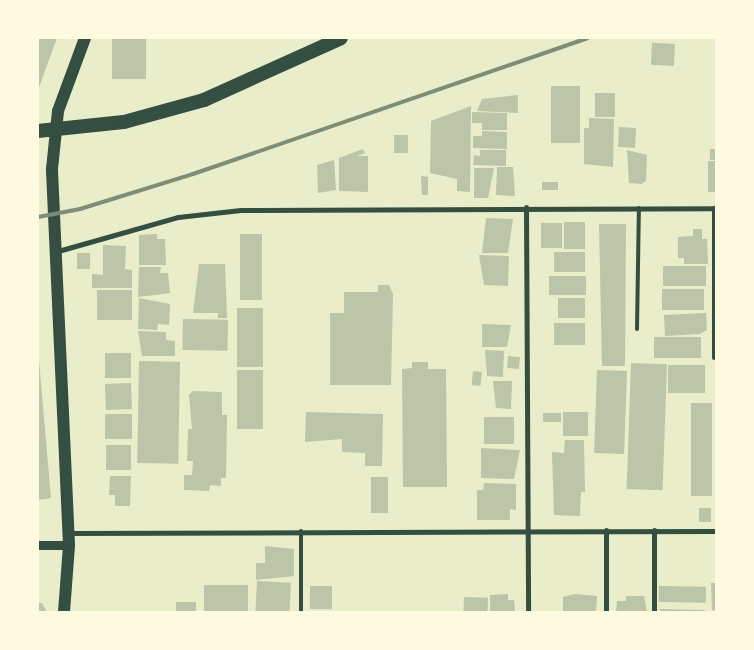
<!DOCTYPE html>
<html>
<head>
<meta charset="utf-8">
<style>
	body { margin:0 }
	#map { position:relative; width:754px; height:650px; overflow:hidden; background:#e9edc9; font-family:Cabin,sans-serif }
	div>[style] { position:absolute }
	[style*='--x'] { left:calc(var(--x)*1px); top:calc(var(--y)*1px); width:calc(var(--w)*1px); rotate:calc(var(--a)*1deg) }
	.building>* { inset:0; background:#bcc5a7; transform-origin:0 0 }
	.service>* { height:4px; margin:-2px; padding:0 2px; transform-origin:2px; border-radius:2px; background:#344e41 }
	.minor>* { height:5px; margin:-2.5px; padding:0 2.5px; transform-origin:2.5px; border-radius:2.5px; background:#344e41 }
	.tertiary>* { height:9px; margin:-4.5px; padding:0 4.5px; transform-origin:4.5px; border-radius:4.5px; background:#344e41 }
	.primary>* { height:12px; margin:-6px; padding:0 6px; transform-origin:6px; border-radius:6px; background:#344e41 }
	.trunk>* { height:14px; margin:-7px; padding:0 7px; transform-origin:7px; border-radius:7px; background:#344e41 }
	.rail>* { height:4px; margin:-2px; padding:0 2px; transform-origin:2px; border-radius:2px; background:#7c8e77 }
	span { translate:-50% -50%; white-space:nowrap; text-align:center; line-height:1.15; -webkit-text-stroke:4.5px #fefae0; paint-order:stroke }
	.frame { position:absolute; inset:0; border:39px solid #fefae0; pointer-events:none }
</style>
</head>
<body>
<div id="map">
	<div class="building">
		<div style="clip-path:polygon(38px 38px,57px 38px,38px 90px)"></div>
		<div style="left:112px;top:38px;width:34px;height:41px"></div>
		<div style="left:675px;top:44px;width:22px;height:23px;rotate:93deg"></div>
		<div style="left:551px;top:86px;width:29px;height:57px"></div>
		<div style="left:595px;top:93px;width:20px;height:24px"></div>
		<div style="clip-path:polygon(518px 95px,518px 113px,477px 111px,482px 99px)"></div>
		<div style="clip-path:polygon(471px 106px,470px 192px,457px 191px,457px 179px,430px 173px,431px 121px)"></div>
		<div style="clip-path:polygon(472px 112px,507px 113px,507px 130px,482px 130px,482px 123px,472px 123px)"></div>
		<div style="clip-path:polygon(589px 118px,614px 119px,613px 167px,584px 164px,584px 128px,589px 128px)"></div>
		<div style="left:619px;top:127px;width:17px;height:20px;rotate:3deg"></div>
		<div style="clip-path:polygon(482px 131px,507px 132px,507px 149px,473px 148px,473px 136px,482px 136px)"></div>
		<div style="left:394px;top:135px;width:14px;height:18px"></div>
		<div style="clip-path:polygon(363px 149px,365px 153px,357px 156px,368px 156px,368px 192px,339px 191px,339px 158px)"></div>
		<div style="left:710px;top:149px;width:6px;height:11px"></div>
		<div style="clip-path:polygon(480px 150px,506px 150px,506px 166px,473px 165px,474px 155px,480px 156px)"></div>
		<div style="clip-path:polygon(627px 150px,647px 155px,646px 181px,641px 184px,629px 183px)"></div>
		<div style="clip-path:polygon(334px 160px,336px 190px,318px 193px,317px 165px)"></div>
		<div style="left:708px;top:161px;width:8px;height:31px"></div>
		<div style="clip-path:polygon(497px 167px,513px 167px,515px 196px,496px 195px)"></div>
		<div style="clip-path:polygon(474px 168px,494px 168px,488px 198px,474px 198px)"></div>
		<div style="clip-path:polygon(421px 176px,428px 177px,428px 195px,422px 195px)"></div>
		<div style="left:558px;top:182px;width:8px;height:16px;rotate:90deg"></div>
		<div style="clip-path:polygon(486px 218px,513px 219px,508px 253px,482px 253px)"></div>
		<div style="left:564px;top:222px;width:21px;height:27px"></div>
		<div style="left:541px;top:223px;width:21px;height:25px"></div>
		<div style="clip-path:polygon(599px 224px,626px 224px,625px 366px,602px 366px)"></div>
		<div style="clip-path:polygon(693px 229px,702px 229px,702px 239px,707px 239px,708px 264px,684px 264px,684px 258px,678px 258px,678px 237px,693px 236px)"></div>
		<div style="clip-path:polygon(157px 234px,157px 239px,165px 239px,166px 265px,139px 265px,139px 235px)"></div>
		<div style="left:240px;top:234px;width:22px;height:66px"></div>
		<div style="clip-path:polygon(103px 245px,126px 246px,125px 269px,132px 270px,132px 288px,92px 288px,92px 274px,103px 275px)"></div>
		<div style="left:554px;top:252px;width:31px;height:20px"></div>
		<div style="left:77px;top:253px;width:13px;height:16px"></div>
		<div style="clip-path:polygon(479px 255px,509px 256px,508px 286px,484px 285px)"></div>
		<div style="clip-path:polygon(199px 264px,225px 264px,227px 318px,218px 318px,218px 313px,193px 313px)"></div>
		<div style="left:663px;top:266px;width:43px;height:20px"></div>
		<div style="clip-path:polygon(139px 267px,161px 267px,160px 273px,168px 273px,170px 293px,138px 297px)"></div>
		<div style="left:549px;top:276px;width:37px;height:19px"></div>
		<div style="clip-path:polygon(378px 285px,389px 285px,393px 294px,391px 385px,330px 385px,330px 313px,344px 313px,344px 292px,378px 292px)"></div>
		<div style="left:704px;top:289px;width:21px;height:42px;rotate:90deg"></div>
		<div style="left:97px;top:290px;width:35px;height:30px"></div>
		<div style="clip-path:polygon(139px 298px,170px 304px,169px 325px,158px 324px,157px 330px,138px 329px)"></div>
		<div style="left:558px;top:298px;width:27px;height:20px"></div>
		<div style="left:237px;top:308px;width:26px;height:59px"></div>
		<div style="clip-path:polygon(706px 313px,707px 330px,700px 334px,665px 336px,664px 315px)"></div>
		<div style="left:183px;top:319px;width:45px;height:31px;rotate:1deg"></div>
		<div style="left:554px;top:323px;width:31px;height:22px"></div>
		<div style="clip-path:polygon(482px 324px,511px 325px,507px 347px,482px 347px)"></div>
		<div style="clip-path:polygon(138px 331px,166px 332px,166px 340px,175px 341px,175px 356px,142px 356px)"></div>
		<div style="left:701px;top:337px;width:21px;height:47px;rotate:90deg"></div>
		<div style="clip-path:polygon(38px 349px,51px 498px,38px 500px)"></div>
		<div style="clip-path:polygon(485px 350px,504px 351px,503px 377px,487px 376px)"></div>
		<div style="left:105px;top:353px;width:26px;height:25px"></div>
		<div style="left:508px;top:356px;width:12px;height:12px;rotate:5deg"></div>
		<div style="left:139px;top:361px;width:41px;height:102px;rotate:1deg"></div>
		<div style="clip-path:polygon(412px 362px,428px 362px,428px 369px,446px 369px,447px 487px,403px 487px,402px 369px,412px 368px)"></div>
		<div style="left:631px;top:363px;width:36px;height:126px;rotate:2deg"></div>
		<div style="left:668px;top:365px;width:37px;height:28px"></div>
		<div style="left:237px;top:370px;width:26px;height:59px"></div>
		<div style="left:597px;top:370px;width:30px;height:83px;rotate:2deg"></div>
		<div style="left:473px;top:371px;width:9px;height:14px;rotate:6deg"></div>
		<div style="clip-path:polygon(493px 381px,512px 381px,511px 409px,496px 408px)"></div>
		<div style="left:131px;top:383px;width:26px;height:26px;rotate:88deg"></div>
		<div style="clip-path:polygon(193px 391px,222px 392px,222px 415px,227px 415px,226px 478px,221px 478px,221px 486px,210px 485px,209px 491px,184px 490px,184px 475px,192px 475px,193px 461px,187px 461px,188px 429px,192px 429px,189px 395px)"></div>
		<div style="left:691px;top:403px;width:21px;height:93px"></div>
		<div style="clip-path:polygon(306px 412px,383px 414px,382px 466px,365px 466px,365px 453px,342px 452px,342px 439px,305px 442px)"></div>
		<div style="left:563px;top:412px;width:25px;height:24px"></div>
		<div style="left:543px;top:413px;width:18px;height:9px"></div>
		<div style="left:105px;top:414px;width:27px;height:25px"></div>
		<div style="left:484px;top:417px;width:30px;height:27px"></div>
		<div style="clip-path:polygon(565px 440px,584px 440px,585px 492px,581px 492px,580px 516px,554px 515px,552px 452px,564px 453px)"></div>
		<div style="left:106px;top:445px;width:25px;height:25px"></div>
		<div style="clip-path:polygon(481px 448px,520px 450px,514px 479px,481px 478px)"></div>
		<div style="clip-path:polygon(110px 476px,131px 476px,130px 506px,115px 506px,115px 495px,109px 495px)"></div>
		<div style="left:371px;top:477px;width:17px;height:36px"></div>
		<div style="clip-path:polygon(484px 483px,516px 484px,516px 510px,510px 509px,510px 520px,477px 520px,477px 490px,483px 490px)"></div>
		<div style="left:711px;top:508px;width:14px;height:12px;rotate:90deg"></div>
		<div style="clip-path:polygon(265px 546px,294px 549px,294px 576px,256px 580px,256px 563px,265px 563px)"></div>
		<div style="left:257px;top:581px;width:34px;height:31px;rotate:3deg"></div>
		<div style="clip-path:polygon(711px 583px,716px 583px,716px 611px,712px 610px)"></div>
		<div style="left:248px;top:585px;width:26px;height:44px;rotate:90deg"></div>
		<div style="left:332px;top:586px;width:23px;height:22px;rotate:90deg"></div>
		<div style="left:659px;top:586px;width:47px;height:16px;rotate:1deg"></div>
		<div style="clip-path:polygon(508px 594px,508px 600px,514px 600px,515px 612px,490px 612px,490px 595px)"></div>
		<div style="clip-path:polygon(575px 594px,597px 596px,596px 612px,563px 612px,563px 597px)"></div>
		<div style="clip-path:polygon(626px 596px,644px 596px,647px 612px,616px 612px,617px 601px,626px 601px)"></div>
		<div style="left:464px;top:597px;width:24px;height:15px;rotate:2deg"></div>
		<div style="left:176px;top:602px;width:20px;height:10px"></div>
		<div style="clip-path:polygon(38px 603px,42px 603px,47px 612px,38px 612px)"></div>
		<div style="clip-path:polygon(660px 609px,705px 610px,705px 612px,660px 612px)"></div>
	</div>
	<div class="service">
		<div style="--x:637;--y:329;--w:121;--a:-89.1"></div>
		<div style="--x:714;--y:358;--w:150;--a:-90"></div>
		<div style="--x:301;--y:612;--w:81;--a:-90"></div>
	</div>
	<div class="minor">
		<div style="--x:526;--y:207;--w:405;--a:89.7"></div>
		<div style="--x:58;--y:251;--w:125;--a:-15.8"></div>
		<div style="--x:178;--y:217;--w:63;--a:-6.3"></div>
		<div style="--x:241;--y:210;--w:475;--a:-0.2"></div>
		<div style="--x:654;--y:530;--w:82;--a:90"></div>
		<div style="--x:69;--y:533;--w:647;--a:-0.18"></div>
		<div style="--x:606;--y:612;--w:82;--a:-90"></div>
	</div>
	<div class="tertiary">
		<div style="--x:38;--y:545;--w:31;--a:0"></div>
	</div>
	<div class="primary">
		<div style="--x:64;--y:612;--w:67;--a:-85.7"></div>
		<div style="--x:69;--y:545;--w:376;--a:-92.6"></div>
		<div style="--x:52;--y:169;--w:58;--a:-84.1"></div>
		<div style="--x:58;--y:111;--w:78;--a:-69.7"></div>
	</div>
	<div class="trunk">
		<div style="--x:38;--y:131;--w:86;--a:-6"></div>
		<div style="--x:124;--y:122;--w:83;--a:-15.4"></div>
		<div style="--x:204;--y:100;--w:150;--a:-24.3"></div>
	</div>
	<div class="rail">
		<div style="--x:38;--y:217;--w:43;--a:-10.8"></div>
		<div style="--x:80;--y:209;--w:118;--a:-17.2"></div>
		<div style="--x:193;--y:174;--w:417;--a:-19"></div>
	</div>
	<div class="frame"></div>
</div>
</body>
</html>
